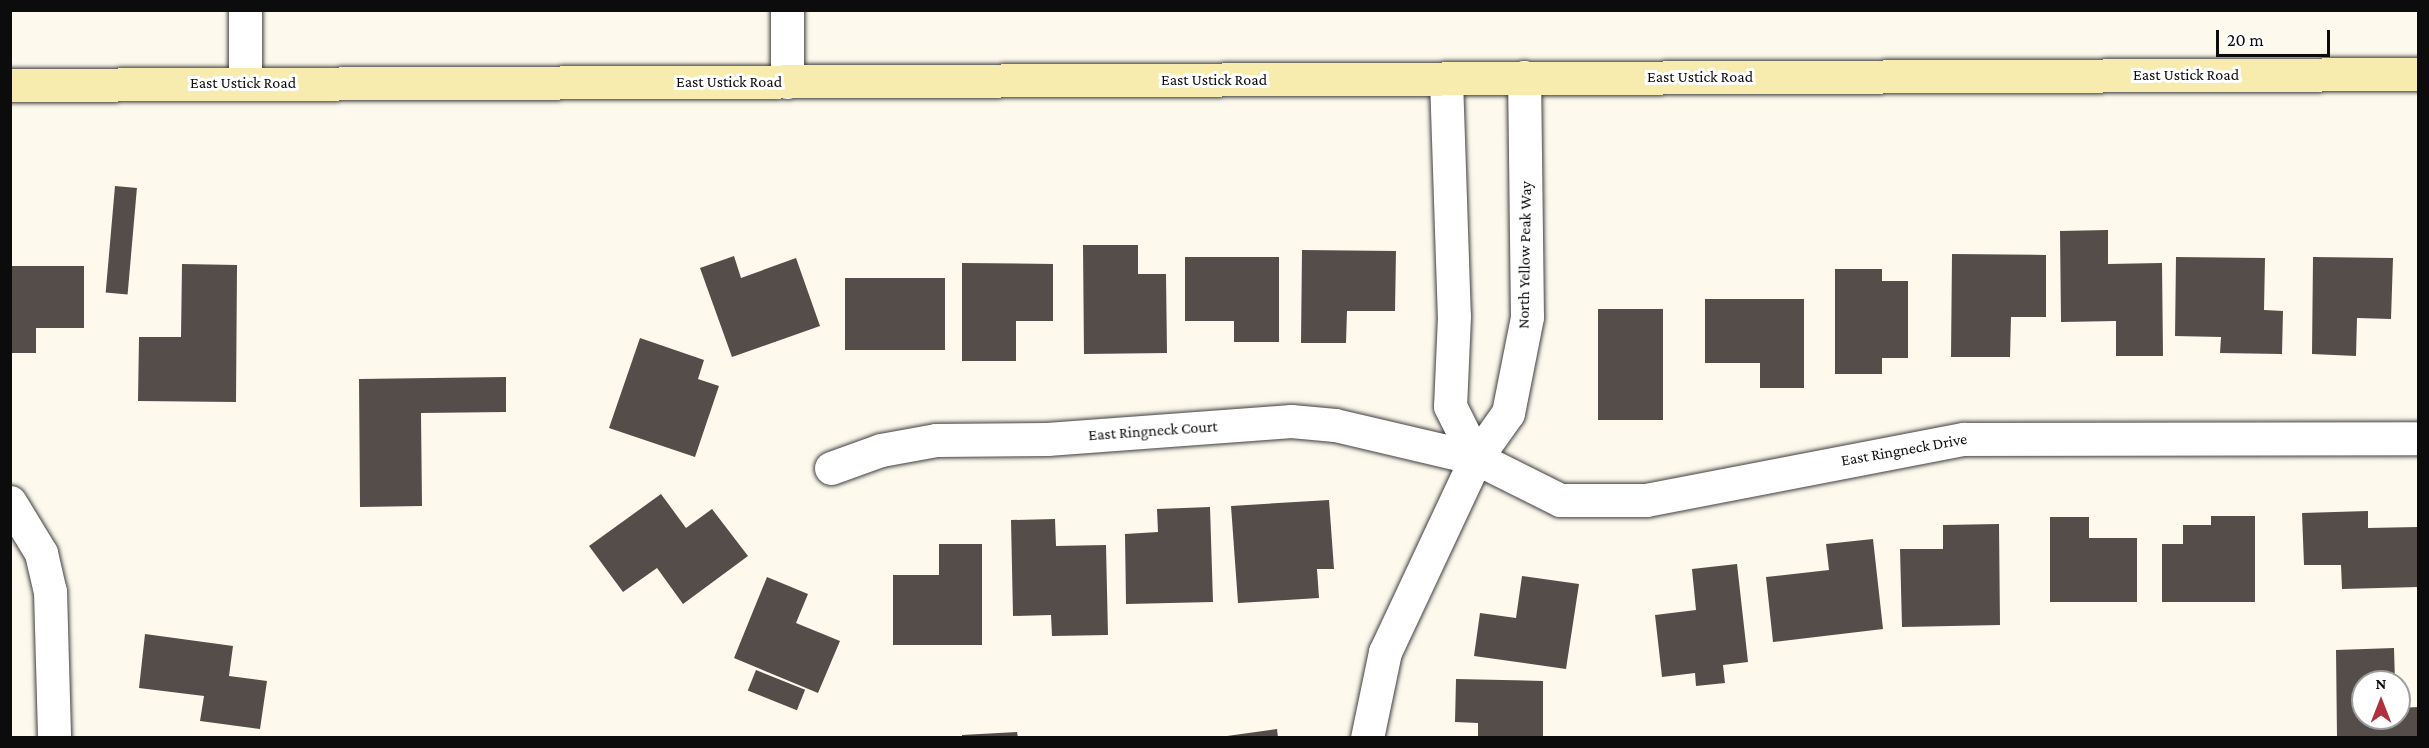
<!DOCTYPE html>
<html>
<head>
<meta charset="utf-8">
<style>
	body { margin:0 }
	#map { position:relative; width:2429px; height:748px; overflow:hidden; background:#fdf9ed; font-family:"Crimson Pro",serif }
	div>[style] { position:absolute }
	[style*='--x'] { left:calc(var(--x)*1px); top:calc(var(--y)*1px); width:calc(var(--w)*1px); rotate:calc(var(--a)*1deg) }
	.building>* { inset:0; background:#544d4a; transform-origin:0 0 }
	.roads { filter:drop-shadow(0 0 2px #3f3f3f) drop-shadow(0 0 2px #3f3f3f) }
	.street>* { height:33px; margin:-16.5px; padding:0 16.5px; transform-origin:16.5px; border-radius:16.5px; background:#fff }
	.secondary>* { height:33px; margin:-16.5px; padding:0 16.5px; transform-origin:16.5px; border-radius:16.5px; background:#f7ebae }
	span { translate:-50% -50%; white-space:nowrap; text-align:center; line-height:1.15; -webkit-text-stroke:6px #fff; paint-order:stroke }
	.street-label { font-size:16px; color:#0c0c0c }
	.frame { position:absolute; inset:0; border:12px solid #0c0c0c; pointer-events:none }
	.north { position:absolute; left:2351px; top:670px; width:60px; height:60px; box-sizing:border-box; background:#fff; border:2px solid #9e9e9e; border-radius:50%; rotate:0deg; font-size:16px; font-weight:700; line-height:24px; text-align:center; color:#0c0c0c }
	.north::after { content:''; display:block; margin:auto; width:21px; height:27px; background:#af313e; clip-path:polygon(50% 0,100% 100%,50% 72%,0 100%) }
	.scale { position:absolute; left:2216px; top:30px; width:114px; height:27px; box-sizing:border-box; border:3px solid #0c0c0c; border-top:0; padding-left:8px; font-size:18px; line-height:21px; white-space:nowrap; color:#0c0c0c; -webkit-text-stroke:4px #fff; paint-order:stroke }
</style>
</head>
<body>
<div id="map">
	<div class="building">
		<div style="left:115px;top:186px;width:22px;height:107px;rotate:5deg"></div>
		<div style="clip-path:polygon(2108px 230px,2108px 264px,2162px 263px,2163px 356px,2116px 356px,2116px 321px,2061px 322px,2060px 231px)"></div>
		<div style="clip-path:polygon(1083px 245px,1138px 245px,1138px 274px,1166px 274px,1167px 353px,1084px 354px)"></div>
		<div style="clip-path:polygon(1302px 250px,1396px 251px,1395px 311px,1347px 311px,1346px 343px,1301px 343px)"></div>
		<div style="clip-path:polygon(1952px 254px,2046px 255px,2046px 317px,2011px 317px,2010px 357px,1951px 357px)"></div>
		<div style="clip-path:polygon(734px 256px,741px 278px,796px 258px,820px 326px,732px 357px,700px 268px)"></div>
		<div style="clip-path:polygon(1185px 257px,1279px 257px,1279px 342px,1234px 342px,1234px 321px,1185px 321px)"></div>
		<div style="clip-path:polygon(2176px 257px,2265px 258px,2264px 310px,2283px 311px,2282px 354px,2220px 353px,2221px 337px,2175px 336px)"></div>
		<div style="clip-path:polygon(2313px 257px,2393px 258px,2391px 319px,2357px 318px,2356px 356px,2312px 354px)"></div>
		<div style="clip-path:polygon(962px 263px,1053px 264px,1053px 321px,1016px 321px,1016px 361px,962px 361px)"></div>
		<div style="clip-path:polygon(182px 264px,237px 265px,236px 402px,138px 401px,139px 337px,181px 337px)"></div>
		<div style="clip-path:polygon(10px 266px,84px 266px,84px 328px,36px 328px,36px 353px,10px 353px)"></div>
		<div style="clip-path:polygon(1835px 269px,1882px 269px,1882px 281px,1908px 281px,1908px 358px,1882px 358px,1882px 374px,1835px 374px)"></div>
		<div style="left:845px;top:278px;width:100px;height:72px"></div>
		<div style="clip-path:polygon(1705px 299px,1804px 299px,1804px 388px,1760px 388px,1760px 363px,1705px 363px)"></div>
		<div style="left:1598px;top:309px;width:65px;height:111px"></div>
		<div style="clip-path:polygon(640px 338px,704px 360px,698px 379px,719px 386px,695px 457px,609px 428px)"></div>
		<div style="clip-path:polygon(506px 377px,506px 412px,421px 413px,422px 506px,360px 507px,359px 379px)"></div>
		<div style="clip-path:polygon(661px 494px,686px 528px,712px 509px,748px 556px,683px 604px,657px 568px,623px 592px,589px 546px)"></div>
		<div style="clip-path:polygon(1329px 500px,1334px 569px,1317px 569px,1319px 598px,1238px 603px,1231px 506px)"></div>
		<div style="clip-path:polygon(1210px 507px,1213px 602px,1126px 604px,1125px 534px,1158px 532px,1157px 509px)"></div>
		<div style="clip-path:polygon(2368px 511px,2368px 528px,2418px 527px,2418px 587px,2342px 589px,2341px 565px,2304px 565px,2302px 513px)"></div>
		<div style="clip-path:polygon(2211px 516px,2255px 516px,2255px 602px,2162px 602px,2162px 544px,2183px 544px,2183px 525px,2211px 525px)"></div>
		<div style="clip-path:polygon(2050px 517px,2089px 517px,2089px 538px,2137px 538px,2137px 602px,2050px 602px)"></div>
		<div style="clip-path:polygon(1055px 519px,1056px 546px,1106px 545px,1108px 635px,1052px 636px,1051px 615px,1013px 616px,1011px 520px)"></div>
		<div style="clip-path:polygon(1999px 524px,2000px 625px,1902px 627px,1900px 549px,1943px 549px,1943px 525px)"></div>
		<div style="clip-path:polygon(1873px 539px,1883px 629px,1773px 642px,1766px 577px,1829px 570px,1826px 544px)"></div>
		<div style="clip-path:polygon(939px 544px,982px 544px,982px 645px,893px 645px,893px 575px,939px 575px)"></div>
		<div style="clip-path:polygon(1737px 564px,1748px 662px,1723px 665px,1725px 683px,1696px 686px,1695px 673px,1662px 677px,1655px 615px,1696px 610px,1692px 569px)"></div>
		<div style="clip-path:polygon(1522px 576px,1579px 584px,1566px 669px,1474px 656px,1480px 613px,1516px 618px)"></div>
		<div style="clip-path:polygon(767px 577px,808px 594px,796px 623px,840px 641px,818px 693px,734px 658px)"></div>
		<div style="clip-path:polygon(145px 634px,233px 646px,229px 676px,267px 681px,260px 729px,200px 721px,204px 696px,139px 688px)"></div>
		<div style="clip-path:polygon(2394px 648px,2395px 682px,2363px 682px,2363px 718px,2399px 718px,2399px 708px,2418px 707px,2418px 738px,2337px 738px,2336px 650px)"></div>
		<div style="left:756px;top:670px;width:53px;height:22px;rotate:22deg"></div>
		<div style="clip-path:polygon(1456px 679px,1543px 681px,1543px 738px,1478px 738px,1478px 723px,1455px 722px)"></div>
		<div style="clip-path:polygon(1277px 729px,1278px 738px,1227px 738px,1227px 736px)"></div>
		<div style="clip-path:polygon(1017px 732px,1018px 738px,962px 738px,962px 735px)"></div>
	</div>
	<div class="roads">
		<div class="street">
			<div style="--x:245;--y:10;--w:72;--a:90"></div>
			<div style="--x:1446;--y:79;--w:237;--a:88.1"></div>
			<div style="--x:1454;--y:316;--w:90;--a:92.5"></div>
			<div style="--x:1450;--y:406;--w:58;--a:63.4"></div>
			<div style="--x:1476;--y:458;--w:55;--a:-54.6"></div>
			<div style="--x:1508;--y:413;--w:98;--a:-78.8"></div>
			<div style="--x:1527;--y:317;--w:240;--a:-90.7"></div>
			<div style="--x:787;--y:82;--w:72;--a:-90"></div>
			<div style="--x:831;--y:468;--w:53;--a:-19.8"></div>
			<div style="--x:881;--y:450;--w:56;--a:-10.3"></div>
			<div style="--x:936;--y:440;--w:111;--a:-0.5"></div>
			<div style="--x:1047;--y:439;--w:245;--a:-4.2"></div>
			<div style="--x:1291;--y:421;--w:44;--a:5.2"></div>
			<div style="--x:1335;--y:425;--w:145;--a:13.2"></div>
			<div style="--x:1476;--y:458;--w:94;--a:26.6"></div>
			<div style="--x:1560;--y:500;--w:86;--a:0"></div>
			<div style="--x:1646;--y:500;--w:324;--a:-10.9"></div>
			<div style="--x:1964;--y:439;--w:454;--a:-0.1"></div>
			<div style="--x:10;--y:502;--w:60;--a:58.7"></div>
			<div style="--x:41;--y:553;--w:39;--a:77"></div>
			<div style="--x:50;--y:591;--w:147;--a:88.4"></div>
			<div style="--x:1367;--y:738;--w:88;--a:-78.2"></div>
			<div style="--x:1385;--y:652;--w:214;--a:-64.9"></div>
		</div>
		<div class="secondary">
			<div style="--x:10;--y:85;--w:2408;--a:-0.26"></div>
		</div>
	</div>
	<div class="street-label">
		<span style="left:2186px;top:75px">East Ustick Road</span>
		<span style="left:1700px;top:77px">East Ustick Road</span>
		<span style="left:1214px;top:80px">East Ustick Road</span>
		<span style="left:729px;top:82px">East Ustick Road</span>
		<span style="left:243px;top:83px">East Ustick Road</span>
		<span style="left:1525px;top:255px;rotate:-89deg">North Yellow Peak Way</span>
		<span style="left:1153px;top:431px;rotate:-4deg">East Ringneck Court</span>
		<span style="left:1904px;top:450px;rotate:-10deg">East Ringneck Drive</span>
	</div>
	<div class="frame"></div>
	<div class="north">N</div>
	<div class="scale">20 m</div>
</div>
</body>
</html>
